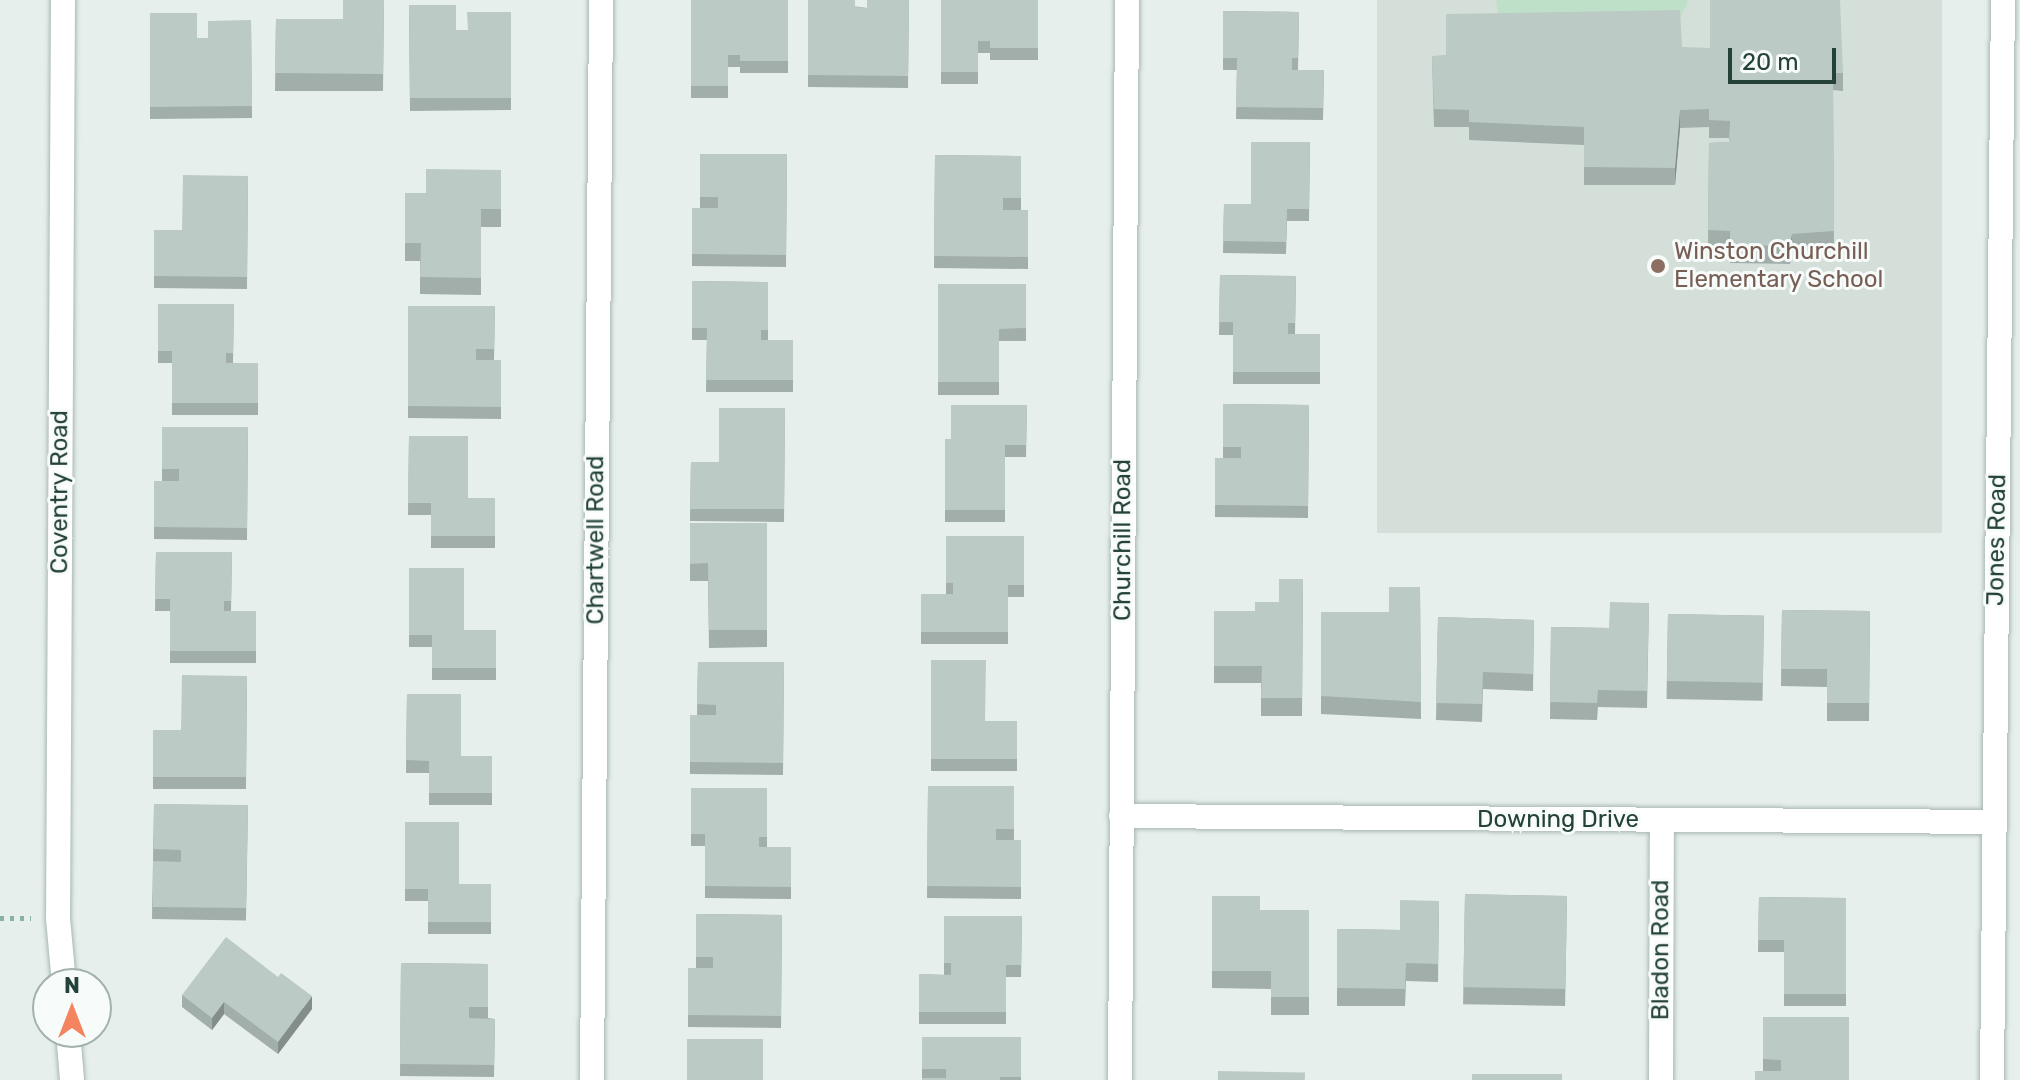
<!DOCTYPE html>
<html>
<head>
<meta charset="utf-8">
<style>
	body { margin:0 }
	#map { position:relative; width:2020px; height:1080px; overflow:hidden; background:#e6efeb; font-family:Rubik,sans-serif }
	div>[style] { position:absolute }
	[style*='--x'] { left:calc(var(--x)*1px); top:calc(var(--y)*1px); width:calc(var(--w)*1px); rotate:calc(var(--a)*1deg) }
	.built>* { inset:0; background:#d4dfda; transform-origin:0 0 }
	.green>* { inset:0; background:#bfe0c8 }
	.path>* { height:5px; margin-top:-2.5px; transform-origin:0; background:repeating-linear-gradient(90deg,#86b3a5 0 4px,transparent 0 10px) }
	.roads { filter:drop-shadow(0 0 2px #a8b8b2) drop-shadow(0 0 2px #a8b8b2) }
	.street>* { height:24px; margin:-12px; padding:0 12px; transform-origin:12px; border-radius:12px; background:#fff }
	.secondary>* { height:24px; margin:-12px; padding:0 12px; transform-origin:12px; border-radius:12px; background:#fff }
	.wall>* { inset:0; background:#a1aea9; transform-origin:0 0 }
	.shaded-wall>* { inset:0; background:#838d89 }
	.building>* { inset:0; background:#bbcac4; transform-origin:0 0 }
	.dots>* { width:22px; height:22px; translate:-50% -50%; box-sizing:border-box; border:4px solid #f7fbf9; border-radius:50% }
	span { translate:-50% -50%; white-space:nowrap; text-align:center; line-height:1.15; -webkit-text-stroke:6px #f7fbf9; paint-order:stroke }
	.education-label { font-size:24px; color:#785e54 }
	.left { translate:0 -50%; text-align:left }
	.street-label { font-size:24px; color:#24423a }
	.north { position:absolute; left:32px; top:968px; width:80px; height:80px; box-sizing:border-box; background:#f7fbf9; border:2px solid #a3b1ad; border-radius:50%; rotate:0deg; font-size:22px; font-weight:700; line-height:32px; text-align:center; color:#24423a }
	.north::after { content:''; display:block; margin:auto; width:28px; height:36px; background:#f4845f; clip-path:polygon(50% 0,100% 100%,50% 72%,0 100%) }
	.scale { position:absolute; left:1728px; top:48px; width:108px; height:36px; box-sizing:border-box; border:4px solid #24423a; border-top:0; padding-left:10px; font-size:24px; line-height:28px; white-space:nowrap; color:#24423a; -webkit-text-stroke:6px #f7fbf9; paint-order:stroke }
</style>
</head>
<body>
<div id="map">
	<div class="built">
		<div style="left:1377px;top:0;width:565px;height:533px"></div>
	</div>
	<div class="green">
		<div style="clip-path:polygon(1496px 0,1687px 0,1687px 5px,1678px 21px,1498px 14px)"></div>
	</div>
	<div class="path">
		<div style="--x:0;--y:918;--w:31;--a:0"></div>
	</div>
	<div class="roads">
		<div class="street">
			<div style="--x:63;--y:0;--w:918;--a:90.31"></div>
			<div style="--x:58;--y:918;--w:66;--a:84.8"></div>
			<div style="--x:1121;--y:816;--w:873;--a:0.39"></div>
			<div style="--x:68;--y:1032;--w:48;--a:85.2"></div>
			<div style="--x:592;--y:1080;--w:1080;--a:-89.52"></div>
			<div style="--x:1120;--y:1080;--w:1080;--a:-89.63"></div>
			<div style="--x:1661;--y:1080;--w:260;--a:-89.8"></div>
		</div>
		<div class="secondary">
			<div style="--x:1992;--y:1080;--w:1080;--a:-89.42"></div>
		</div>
	</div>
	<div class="wall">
		<div style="clip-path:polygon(384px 0,383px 91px,275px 91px,276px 19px,343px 19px)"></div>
		<div style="clip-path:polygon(691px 0,788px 0,788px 73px,740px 73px,740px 67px,728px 67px,728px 98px,691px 98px)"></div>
		<div style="clip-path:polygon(808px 0,867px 8px,909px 0,908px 88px,808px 87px)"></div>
		<div style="clip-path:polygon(941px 0,1038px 0,1038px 60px,990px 60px,990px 53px,978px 53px,978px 84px,941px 84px)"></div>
		<div style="clip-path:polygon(409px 5px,456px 30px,468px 30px,511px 12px,511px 110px,410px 111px)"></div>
		<div style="clip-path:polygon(1223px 11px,1299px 12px,1298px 70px,1324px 70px,1323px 120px,1236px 119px,1237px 70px,1223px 70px)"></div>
		<div style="clip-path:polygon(150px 13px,197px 38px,208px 38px,251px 20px,252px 118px,150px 119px)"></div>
		<div style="clip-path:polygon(1682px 47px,1843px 73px,1843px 91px,1833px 90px,1834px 249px,1792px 251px,1790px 264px,1730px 263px,1730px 249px,1708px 248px,1709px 143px,1729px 142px,1729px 138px,1709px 138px,1709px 127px,1680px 128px,1675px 185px,1584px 185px,1584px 145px,1469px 140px,1469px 127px,1434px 127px,1432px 56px)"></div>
		<div style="clip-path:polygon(1310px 142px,1309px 221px,1287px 221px,1286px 254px,1223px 253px,1224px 204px,1251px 204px)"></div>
		<div style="clip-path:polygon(700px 154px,787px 154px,786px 267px,692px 266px,692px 208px,700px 208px)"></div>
		<div style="clip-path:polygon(935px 155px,1021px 156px,1021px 210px,1028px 210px,1028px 269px,934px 268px)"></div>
		<div style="clip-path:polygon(501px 170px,501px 227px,481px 227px,481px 295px,420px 294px,420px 261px,405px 261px,405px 193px,426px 193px)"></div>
		<div style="clip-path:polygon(248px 176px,247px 289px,154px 288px,154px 230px,182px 230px)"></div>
		<div style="clip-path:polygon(1220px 275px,1296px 276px,1295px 334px,1320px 334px,1320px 384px,1233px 384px,1233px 335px,1219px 335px)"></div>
		<div style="clip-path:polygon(692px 281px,768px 282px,768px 340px,793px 340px,793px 392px,706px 392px,707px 340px,692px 340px)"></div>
		<div style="clip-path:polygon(938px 284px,1026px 284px,1026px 341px,999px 341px,999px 395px,938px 395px)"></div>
		<div style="clip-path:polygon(158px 304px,234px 304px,233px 363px,258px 363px,258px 415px,172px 415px,172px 363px,158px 363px)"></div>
		<div style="clip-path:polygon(408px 306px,495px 306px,494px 360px,501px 360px,501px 419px,408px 418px)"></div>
		<div style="clip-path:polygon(1223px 404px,1309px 405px,1308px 518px,1215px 517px,1215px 458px,1223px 458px)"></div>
		<div style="clip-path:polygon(1027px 405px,1026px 457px,1005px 457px,1005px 522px,945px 522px,945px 439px,951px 439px)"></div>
		<div style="clip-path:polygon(785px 408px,784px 522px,690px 521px,691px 462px,719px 462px)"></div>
		<div style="clip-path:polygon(162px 427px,248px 427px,247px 540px,154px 539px,154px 481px,162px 481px)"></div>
		<div style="clip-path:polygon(409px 436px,468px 498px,495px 498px,495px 548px,431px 548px,431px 515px,408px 515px)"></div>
		<div style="clip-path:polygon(690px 523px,767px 523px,767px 647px,709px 648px,708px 581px,690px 581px)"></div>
		<div style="clip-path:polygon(946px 536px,1024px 536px,1024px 597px,1008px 597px,1008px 644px,921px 644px,921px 594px,946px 594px)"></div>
		<div style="clip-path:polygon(156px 552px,232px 552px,231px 611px,256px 611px,256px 663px,170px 663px,170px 611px,155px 611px)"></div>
		<div style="clip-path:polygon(409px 568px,464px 630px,496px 630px,496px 680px,432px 680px,432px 647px,409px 647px)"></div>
		<div style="clip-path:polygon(1303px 579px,1302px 716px,1261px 716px,1261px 683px,1214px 683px,1214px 611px,1255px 611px,1279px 602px)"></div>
		<div style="clip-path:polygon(1420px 587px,1421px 719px,1321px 714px,1321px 612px,1389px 612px)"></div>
		<div style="clip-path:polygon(1649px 603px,1647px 708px,1598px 707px,1597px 720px,1550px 719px,1551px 627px,1609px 628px)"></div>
		<div style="clip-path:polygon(1782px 610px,1870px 611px,1869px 721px,1827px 721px,1827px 687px,1781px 686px)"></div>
		<div style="left:1668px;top:614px;width:96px;height:85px;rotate:1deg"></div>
		<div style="clip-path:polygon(1438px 617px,1534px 620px,1533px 691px,1483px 689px,1482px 722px,1436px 720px)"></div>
		<div style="clip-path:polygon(931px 660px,985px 721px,1017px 721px,1017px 771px,931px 771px)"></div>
		<div style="clip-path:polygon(698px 662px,784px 662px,783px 775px,690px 774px,690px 715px,697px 715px)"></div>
		<div style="clip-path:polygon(247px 676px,246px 789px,153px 789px,153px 730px,181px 730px)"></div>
		<div style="clip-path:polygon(407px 694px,461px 756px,492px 756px,492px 805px,429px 805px,429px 773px,406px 773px)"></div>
		<div style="clip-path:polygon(928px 786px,1014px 786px,1014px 840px,1021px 840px,1021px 899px,927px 898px)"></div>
		<div style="clip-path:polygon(691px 788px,767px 788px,767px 847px,791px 847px,791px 899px,705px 898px,705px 846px,691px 846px)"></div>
		<div style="left:154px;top:804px;width:94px;height:115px;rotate:1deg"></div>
		<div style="clip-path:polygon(405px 822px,459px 884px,491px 884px,491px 934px,428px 934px,428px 901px,405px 901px)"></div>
		<div style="clip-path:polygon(1212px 896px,1260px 910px,1309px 910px,1309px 1015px,1271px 1015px,1271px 989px,1212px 988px)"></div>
		<div style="left:1567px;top:896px;width:110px;height:102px;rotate:91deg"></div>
		<div style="clip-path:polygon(1759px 897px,1846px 898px,1846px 1006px,1784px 1006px,1784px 952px,1758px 952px)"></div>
		<div style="clip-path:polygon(1439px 901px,1438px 982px,1406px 981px,1405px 1006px,1337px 1006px,1337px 929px,1400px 930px)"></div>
		<div style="clip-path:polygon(696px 914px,782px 915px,781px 1028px,688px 1027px,688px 968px,696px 968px)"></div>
		<div style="clip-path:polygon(944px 916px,1022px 916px,1021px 977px,1006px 977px,1006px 1024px,919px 1024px,919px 974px,944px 975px)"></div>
		<div style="clip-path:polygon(401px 963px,488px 964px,488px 1018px,495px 1019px,494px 1077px,400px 1076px)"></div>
		<div style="clip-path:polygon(182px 995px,312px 1009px,278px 1054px,224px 1014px,212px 1030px,182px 1007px)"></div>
		<div style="clip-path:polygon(1763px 1017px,1849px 1080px,1763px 1071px)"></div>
		<div style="left:922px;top:1037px;width:99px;height:43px"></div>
	</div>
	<div class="shaded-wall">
		<div style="clip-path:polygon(1680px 110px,1680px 128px,1675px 185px,1675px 168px)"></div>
		<div style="clip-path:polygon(1792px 234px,1792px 251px,1790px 264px,1790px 246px)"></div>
		<div style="clip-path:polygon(312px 996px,312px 1009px,278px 1054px,278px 1042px)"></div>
		<div style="clip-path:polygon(224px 1002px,224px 1014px,212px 1030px,212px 1018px)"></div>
	</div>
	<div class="building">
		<div style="clip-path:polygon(343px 0,384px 0,383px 74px,275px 73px,276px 19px,343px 19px)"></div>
		<div style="clip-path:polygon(691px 0,788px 0,788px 61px,740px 61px,740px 55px,728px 55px,728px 86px,691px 86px)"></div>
		<div style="clip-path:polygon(808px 0,855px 0,855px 7px,867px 8px,867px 0,909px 0,908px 76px,808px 75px)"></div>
		<div style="clip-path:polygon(941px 0,1038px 0,1038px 48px,990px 48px,990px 41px,978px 41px,978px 72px,941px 72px)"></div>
		<div style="clip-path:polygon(1710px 0,1840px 0,1843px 73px,1833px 73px,1834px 231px,1792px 234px,1790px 246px,1730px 245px,1730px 231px,1708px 230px,1709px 143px,1729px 142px,1730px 121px,1709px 120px,1709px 109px,1680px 110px,1675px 168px,1584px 167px,1584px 127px,1469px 122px,1469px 110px,1434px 109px,1432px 56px,1446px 56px,1446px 14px,1680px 10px,1682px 47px,1710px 48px)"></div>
		<div style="clip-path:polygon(409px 5px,456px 5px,456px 30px,468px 30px,467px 12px,511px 12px,511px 98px,410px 98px)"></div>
		<div style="clip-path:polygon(1223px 11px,1299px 12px,1298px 58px,1292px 58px,1292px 70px,1324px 70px,1323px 108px,1236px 107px,1237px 58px,1223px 58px)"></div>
		<div style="clip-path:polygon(150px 13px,197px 13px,197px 38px,208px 38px,208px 21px,251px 20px,252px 106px,150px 107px)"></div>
		<div style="clip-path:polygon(1251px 142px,1310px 142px,1309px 209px,1287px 209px,1286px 242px,1223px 241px,1224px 204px,1251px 204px)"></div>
		<div style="clip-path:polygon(700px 154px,787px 154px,786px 255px,692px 254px,692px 208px,718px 208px,718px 197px,700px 197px)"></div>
		<div style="clip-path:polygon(935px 155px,1021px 156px,1021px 198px,1003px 198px,1003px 210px,1028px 210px,1028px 257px,934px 256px)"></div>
		<div style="clip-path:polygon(426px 169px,501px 170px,501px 209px,481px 209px,481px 278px,420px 277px,421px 243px,405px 243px,405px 193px,426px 193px)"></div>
		<div style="clip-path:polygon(183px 175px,248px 176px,247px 277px,154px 276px,154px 230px,182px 230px)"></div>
		<div style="clip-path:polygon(1220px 275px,1296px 276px,1295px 323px,1288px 323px,1288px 334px,1320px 334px,1320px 372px,1233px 372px,1233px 322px,1219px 322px)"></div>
		<div style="clip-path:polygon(692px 281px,768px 282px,768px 330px,761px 330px,761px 340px,793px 340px,793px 380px,706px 380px,707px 328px,692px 328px)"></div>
		<div style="clip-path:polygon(938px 284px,1026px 284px,1026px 328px,999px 329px,999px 382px,938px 382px)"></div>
		<div style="clip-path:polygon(158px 304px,234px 304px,233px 353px,226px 353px,226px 363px,258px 363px,258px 403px,172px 403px,172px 351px,158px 351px)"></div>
		<div style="clip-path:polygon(408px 306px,495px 306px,494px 349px,476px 349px,476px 360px,501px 360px,501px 407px,408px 406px)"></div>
		<div style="clip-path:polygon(1223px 404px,1309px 405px,1308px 506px,1215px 505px,1215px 458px,1241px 458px,1241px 447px,1223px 447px)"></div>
		<div style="clip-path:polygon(951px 405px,1027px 405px,1026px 445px,1005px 445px,1005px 510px,945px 510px,945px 439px,951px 439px)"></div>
		<div style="clip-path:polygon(719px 408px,785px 408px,784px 509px,690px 509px,691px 462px,719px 462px)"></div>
		<div style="clip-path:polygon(162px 427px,248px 427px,247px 528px,154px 527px,154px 481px,179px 481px,179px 469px,162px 469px)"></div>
		<div style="clip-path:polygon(409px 436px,468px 436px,468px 498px,495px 498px,495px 536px,431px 536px,431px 503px,408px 503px)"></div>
		<div style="clip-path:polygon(690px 523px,767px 523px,767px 630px,709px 630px,708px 563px,690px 564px)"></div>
		<div style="clip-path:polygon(946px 536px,1024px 536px,1024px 585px,1008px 585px,1008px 632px,921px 632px,921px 594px,953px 594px,953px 583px,946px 583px)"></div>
		<div style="clip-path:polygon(156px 552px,232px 552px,231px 601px,224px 601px,224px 611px,256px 611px,256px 651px,170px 651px,170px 599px,155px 599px)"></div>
		<div style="clip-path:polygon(409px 568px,464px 568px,464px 630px,496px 630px,496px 668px,432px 668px,432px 635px,409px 635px)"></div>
		<div style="clip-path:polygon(1279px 579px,1303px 579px,1302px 698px,1261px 698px,1262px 666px,1214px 666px,1214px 611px,1255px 611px,1255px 602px,1279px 602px)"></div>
		<div style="clip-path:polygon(1389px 587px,1420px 587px,1421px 702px,1321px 696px,1321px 612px,1389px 612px)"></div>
		<div style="clip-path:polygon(1610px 602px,1649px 603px,1647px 691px,1598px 690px,1597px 703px,1550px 702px,1551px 627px,1609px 628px)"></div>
		<div style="clip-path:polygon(1782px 610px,1870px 611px,1869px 703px,1827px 703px,1827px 669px,1781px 669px)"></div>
		<div style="left:1668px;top:614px;width:96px;height:67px;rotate:1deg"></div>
		<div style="clip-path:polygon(1438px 617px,1534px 620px,1533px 674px,1483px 672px,1482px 704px,1436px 703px)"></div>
		<div style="clip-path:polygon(931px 660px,986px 660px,985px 721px,1017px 721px,1017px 759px,931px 759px)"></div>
		<div style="clip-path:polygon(698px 662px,784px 662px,783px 763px,690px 762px,690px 715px,716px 715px,716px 705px,697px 704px)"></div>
		<div style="clip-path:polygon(182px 675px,247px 676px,246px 777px,153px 777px,153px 730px,181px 730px)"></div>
		<div style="clip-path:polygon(407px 694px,461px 694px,461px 756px,492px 756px,492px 793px,429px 793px,429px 761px,406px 760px)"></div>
		<div style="clip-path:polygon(928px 786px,1014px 786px,1014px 829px,996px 829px,996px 840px,1021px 840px,1021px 887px,927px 886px)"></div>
		<div style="clip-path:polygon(691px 788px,767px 788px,767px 837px,759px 837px,759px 847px,791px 847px,791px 887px,705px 886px,705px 834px,691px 834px)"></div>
		<div style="clip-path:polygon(154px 804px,248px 805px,246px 908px,153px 907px,153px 861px,181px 862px,181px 850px,154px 849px)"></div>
		<div style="clip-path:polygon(405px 822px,459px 822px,459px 884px,491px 884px,491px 922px,428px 922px,428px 889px,405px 889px)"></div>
		<div style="clip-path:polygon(1212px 896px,1260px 896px,1260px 910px,1309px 910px,1309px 997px,1271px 997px,1271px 971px,1212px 971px)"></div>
		<div style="left:1567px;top:896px;width:93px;height:102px;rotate:91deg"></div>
		<div style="clip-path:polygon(1759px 897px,1846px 898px,1846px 994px,1784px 994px,1784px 940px,1758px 940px)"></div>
		<div style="clip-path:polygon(1400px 900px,1439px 901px,1438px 964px,1406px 963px,1405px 989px,1337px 988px,1337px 929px,1400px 930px)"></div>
		<div style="clip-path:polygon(696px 914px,782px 915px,781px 1016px,688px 1015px,688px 968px,713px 968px,713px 957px,696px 957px)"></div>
		<div style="clip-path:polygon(944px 916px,1022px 916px,1021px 965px,1006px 965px,1006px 1012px,919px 1012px,919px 974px,951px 975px,951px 963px,944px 963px)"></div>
		<div style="clip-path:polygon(226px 937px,278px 977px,281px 973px,312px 996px,278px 1042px,224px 1002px,212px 1018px,182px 995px)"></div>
		<div style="clip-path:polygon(401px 963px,488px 964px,488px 1007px,469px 1007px,469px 1018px,495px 1019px,494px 1065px,400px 1064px)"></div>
		<div style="clip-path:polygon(1763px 1017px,1849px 1017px,1849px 1080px,1755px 1080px,1755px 1071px,1781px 1071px,1781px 1060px,1763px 1059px)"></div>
		<div style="clip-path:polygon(922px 1037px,1021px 1037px,1021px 1077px,1000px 1077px,1000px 1080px,922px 1080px,922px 1078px,946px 1078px,946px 1069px,922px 1069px)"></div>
		<div style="left:687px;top:1039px;width:76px;height:41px"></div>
		<div style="left:1218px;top:1071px;width:87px;height:9px;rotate:1deg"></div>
		<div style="left:1472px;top:1074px;width:90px;height:6px"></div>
	</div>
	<div class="dots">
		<div style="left:1658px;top:266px;background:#8d6e63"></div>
	</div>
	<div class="education-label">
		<span class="left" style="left:1674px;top:266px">Winston Churchill<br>Elementary School</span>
	</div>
	<div class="street-label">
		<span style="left:60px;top:492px;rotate:-90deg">Coventry Road</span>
		<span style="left:596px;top:540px;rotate:-90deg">Chartwell Road</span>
		<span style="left:1123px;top:540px;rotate:-90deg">Churchill Road</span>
		<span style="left:1997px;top:540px;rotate:-89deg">Jones Road</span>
		<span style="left:1558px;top:820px">Downing Drive</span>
		<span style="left:1661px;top:950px;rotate:-90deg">Bladon Road</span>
	</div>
	<div class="north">N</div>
	<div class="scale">20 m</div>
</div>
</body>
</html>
